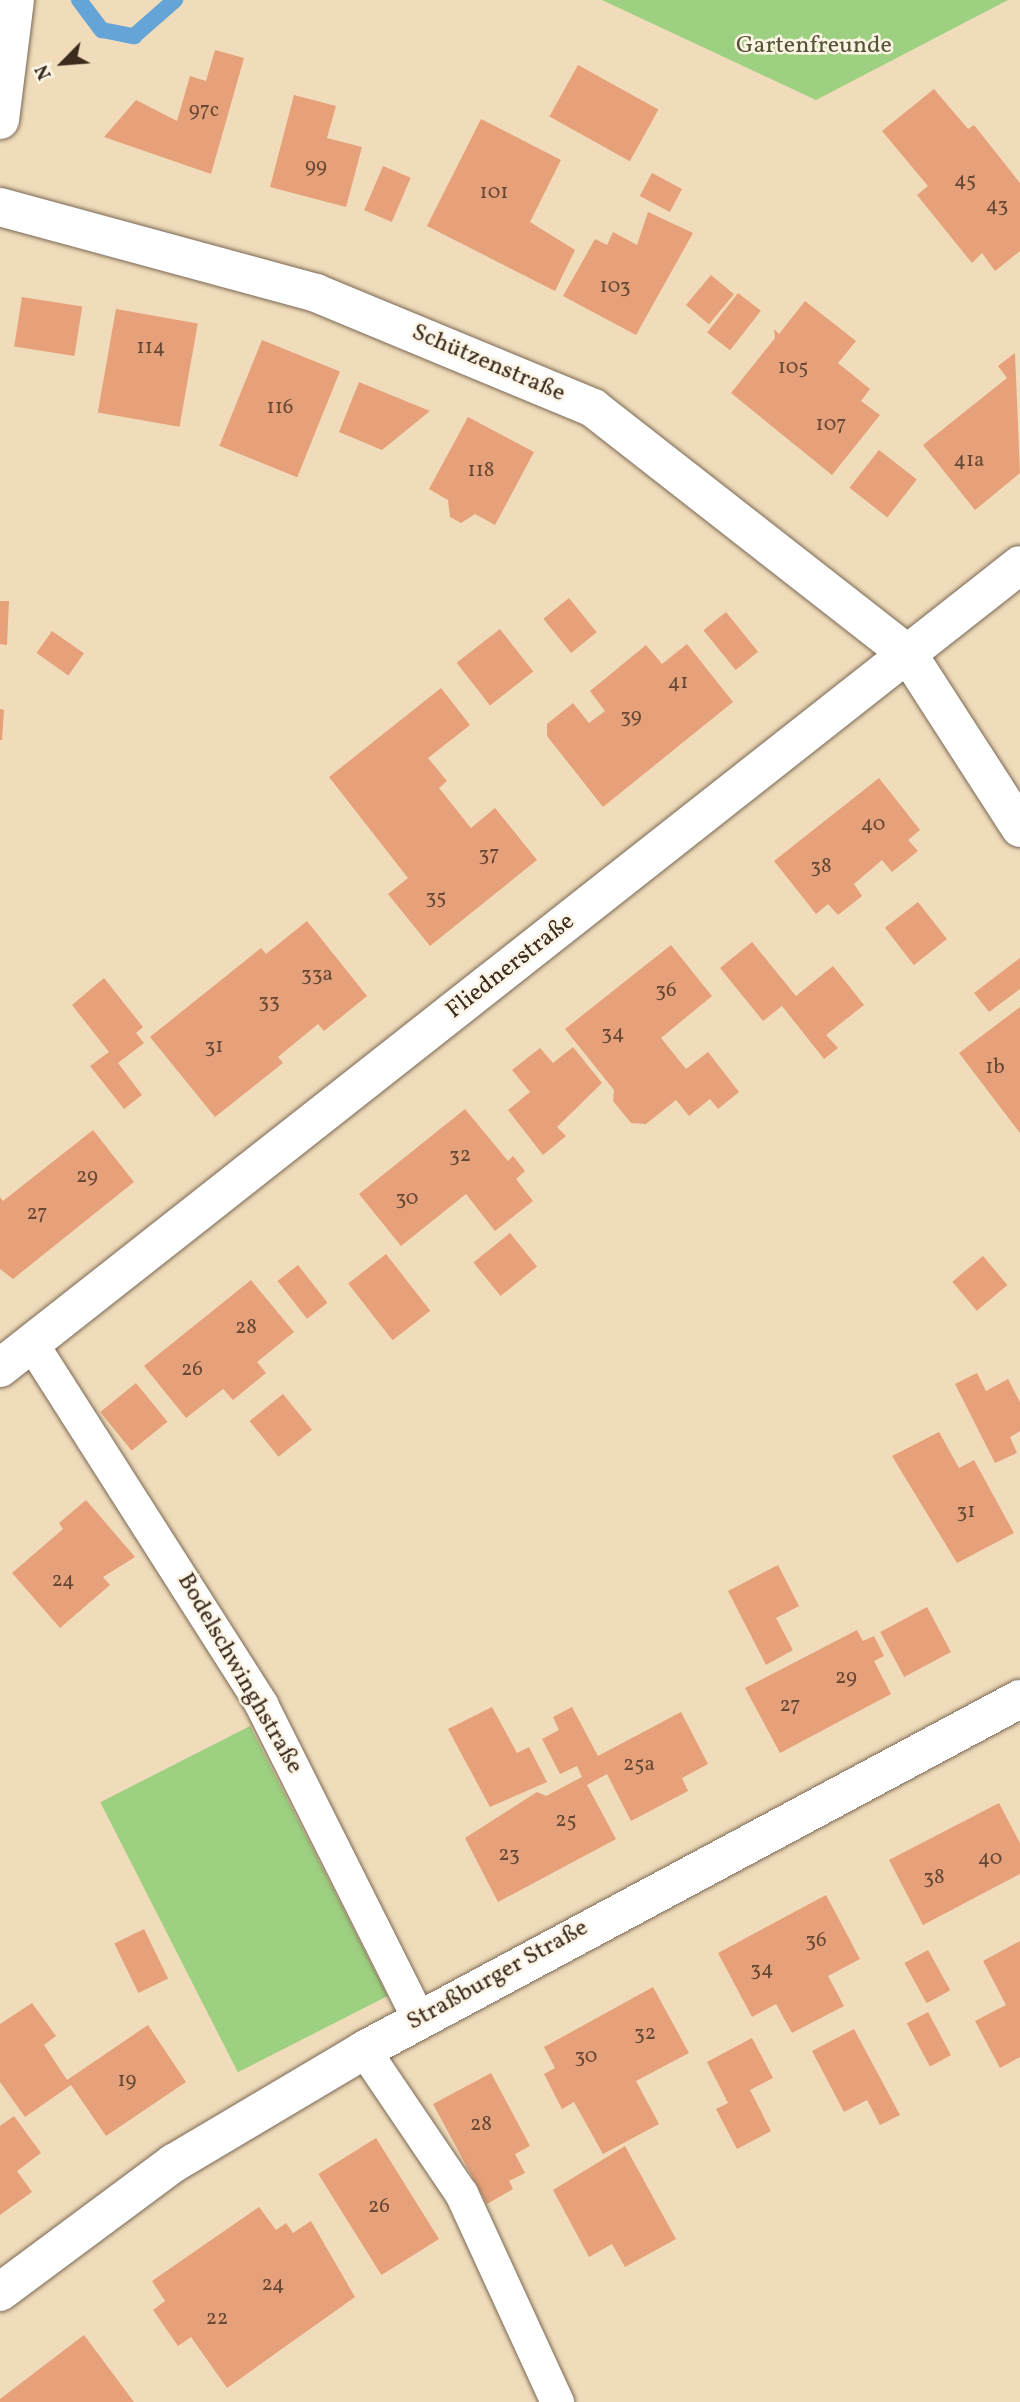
<!DOCTYPE html>
<html>
<head>
<meta charset="utf-8">
<style>
	body { margin:0 }
	#map { position:relative; width:1020px; height:2402px; overflow:hidden; background:#f0dcba; font-family:Vollkorn,serif }
	div>[style] { position:absolute }
	[style*='--x'] { left:calc(var(--x)*1px); top:calc(var(--y)*1px); width:calc(var(--w)*1px); rotate:calc(var(--a)*1deg) }
	.green>* { inset:0; background:#9dd080; transform-origin:0 0 }
	.stream>* { height:16px; margin:-8px; padding:0 8px; transform-origin:8px; border-radius:8px; background:#65a4d7 }
	.building>* { inset:0; background:#e6a17a; transform-origin:0 0 }
	.roads { filter:drop-shadow(0 0 2px #7a6855) drop-shadow(0 0 2px #7a6855) }
	.service>* { height:33px; margin:-16.5px; padding:0 16.5px; transform-origin:16.5px; border-radius:16.5px; background:#fff }
	.minor>* { height:38px; margin:-19px; padding:0 19px; transform-origin:19px; border-radius:19px; background:#fff }
	span { translate:-50% -50%; white-space:nowrap; text-align:center; line-height:1.15; -webkit-text-stroke:5px #fcf5e5; paint-order:stroke }
	.number-label { font-size:21px; color:#664835 }
	.number-label span { -webkit-text-stroke-width:0 }
	.park-label { font-size:24px; color:#545436 }
	.street-label { font-size:24px; color:#3b2a1e }
	.north { position:absolute; left:28px; top:28px; width:70px; height:70px; -webkit-text-stroke:5px #fcf5e5; paint-order:stroke; rotate:245deg; font-size:19px; font-weight:700; line-height:28px; text-align:center; color:#3b2a1e }
	.north::after { content:''; display:block; margin:auto; width:24px; height:32px; background:#3b2a1e; clip-path:polygon(50% 0,100% 100%,50% 72%,0 100%) }
</style>
</head>
<body>
<div id="map">
	<div class="green">
		<div style="clip-path:polygon(602px 0,1008px 0,816px 100px)"></div>
		<div style="left:250px;top:1726px;width:303px;height:168px;rotate:63deg"></div>
	</div>
	<div class="stream">
		<div style="--x:79;--y:0;--w:38;--a:53"></div>
		<div style="--x:102;--y:30;--w:33;--a:11"></div>
		<div style="--x:134;--y:36;--w:55;--a:-41.3"></div>
	</div>
	<div class="building">
		<div style="clip-path:polygon(215px 50px,244px 58px,211px 174px,104px 137px,136px 100px,177px 121px,190px 76px,206px 81px)"></div>
		<div style="left:578px;top:65px;width:92px;height:59px;rotate:29deg"></div>
		<div style="clip-path:polygon(934px 89px,968px 129px,974px 125px,1020px 183px,1020px 251px,995px 271px,982px 253px,972px 263px,917px 195px,928px 186px,882px 131px)"></div>
		<div style="clip-path:polygon(294px 95px,336px 106px,327px 138px,362px 147px,346px 207px,270px 187px)"></div>
		<div style="clip-path:polygon(481px 119px,561px 160px,530px 222px,575px 250px,555px 291px,427px 226px)"></div>
		<div style="left:383px;top:166px;width:30px;height:48px;rotate:23deg"></div>
		<div style="left:652px;top:173px;width:34px;height:26px;rotate:28deg"></div>
		<div style="clip-path:polygon(648px 212px,693px 233px,636px 335px,563px 296px,595px 239px,607px 245px,613px 232px,637px 245px)"></div>
		<div style="left:711px;top:275px;width:30px;height:39px;rotate:40deg"></div>
		<div style="left:738px;top:293px;width:29px;height:50px;rotate:38deg"></div>
		<div style="left:22px;top:297px;width:61px;height:50px;rotate:9deg"></div>
		<div style="clip-path:polygon(805px 301px,856px 341px,838px 363px,870px 389px,861px 401px,880px 415px,832px 475px,731px 393px,775px 338px,774px 329px,779px 334px)"></div>
		<div style="left:116px;top:309px;width:83px;height:105px;rotate:10deg"></div>
		<div style="left:262px;top:340px;width:84px;height:114px;rotate:22deg"></div>
		<div style="clip-path:polygon(1015px 353px,1020px 473px,975px 510px,923px 445px,1007px 378px,998px 366px)"></div>
		<div style="clip-path:polygon(359px 382px,430px 411px,382px 450px,339px 432px)"></div>
		<div style="clip-path:polygon(468px 417px,534px 452px,495px 525px,475px 514px,461px 523px,450px 517px,448px 500px,429px 489px)"></div>
		<div style="left:879px;top:450px;width:48px;height:48px;rotate:38deg"></div>
		<div style="left:569px;top:598px;width:44px;height:33px;rotate:51deg"></div>
		<div style="clip-path:polygon(0 601px,9px 601px,7px 645px,0 644px)"></div>
		<div style="left:726px;top:612px;width:51px;height:29px;rotate:51deg"></div>
		<div style="left:500px;top:629px;width:54px;height:55px;rotate:52deg"></div>
		<div style="left:52px;top:631px;width:39px;height:27px;rotate:35deg"></div>
		<div style="clip-path:polygon(687px 644px,733px 702px,603px 807px,547px 736px,547px 724px,573px 703px,589px 723px,605px 711px,590px 691px,646px 645px,662px 664px)"></div>
		<div style="clip-path:polygon(441px 688px,470px 725px,428px 758px,447px 781px,439px 788px,471px 828px,495px 808px,537px 860px,430px 946px,388px 894px,408px 878px,329px 777px)"></div>
		<div style="clip-path:polygon(0 709px,4px 710px,2px 740px,0 740px)"></div>
		<div style="clip-path:polygon(879px 778px,920px 830px,908px 840px,918px 851px,892px 872px,882px 860px,854px 884px,862px 896px,838px 915px,828px 904px,816px 914px,774px 861px)"></div>
		<div style="left:918px;top:902px;width:47px;height:42px;rotate:52deg"></div>
		<div style="clip-path:polygon(307px 921px,367px 996px,324px 1031px,318px 1024px,278px 1057px,283px 1063px,215px 1117px,150px 1037px,261px 948px,266px 954px)"></div>
		<div style="clip-path:polygon(752px 942px,796px 996px,833px 966px,864px 1005px,826px 1035px,838px 1048px,824px 1059px,782px 1006px,763px 1021px,720px 968px)"></div>
		<div style="clip-path:polygon(671px 945px,712px 996px,661px 1038px,686px 1069px,708px 1052px,739px 1092px,718px 1109px,710px 1099px,689px 1116px,676px 1100px,646px 1124px,631px 1123px,613px 1101px,614px 1090px,565px 1029px)"></div>
		<div style="clip-path:polygon(1020px 958px,1020px 989px,989px 1012px,974px 993px)"></div>
		<div style="clip-path:polygon(104px 978px,143px 1027px,136px 1033px,144px 1043px,118px 1063px,142px 1095px,124px 1109px,90px 1066px,109px 1052px,72px 1005px)"></div>
		<div style="clip-path:polygon(1020px 1007px,1020px 1133px,959px 1053px)"></div>
		<div style="clip-path:polygon(573px 1047px,602px 1083px,557px 1127px,566px 1136px,543px 1155px,508px 1110px,530px 1092px,512px 1070px,540px 1048px,553px 1063px)"></div>
		<div style="clip-path:polygon(465px 1109px,508px 1161px,513px 1156px,525px 1171px,516px 1179px,533px 1201px,495px 1231px,466px 1194px,401px 1246px,359px 1194px)"></div>
		<div style="clip-path:polygon(93px 1130px,134px 1182px,13px 1279px,0 1269px,0 1197px,3px 1201px)"></div>
		<div style="left:510px;top:1233px;width:43px;height:47px;rotate:51deg"></div>
		<div style="left:386px;top:1254px;width:72px;height:48px;rotate:52deg"></div>
		<div style="left:983px;top:1256px;width:38px;height:40px;rotate:50deg"></div>
		<div style="left:298px;top:1265px;width:48px;height:26px;rotate:52deg"></div>
		<div style="clip-path:polygon(251px 1280px,294px 1332px,257px 1362px,266px 1373px,233px 1400px,223px 1389px,186px 1418px,144px 1366px)"></div>
		<div style="clip-path:polygon(977px 1373px,986px 1391px,1008px 1379px,1020px 1402px,1020px 1431px,1010px 1437px,1017px 1453px,995px 1463px,955px 1384px)"></div>
		<div style="left:136px;top:1383px;width:50px;height:46px;rotate:51deg"></div>
		<div style="left:283px;top:1394px;width:46px;height:43px;rotate:51deg"></div>
		<div style="clip-path:polygon(939px 1432px,959px 1468px,974px 1460px,1014px 1533px,957px 1563px,892px 1456px)"></div>
		<div style="clip-path:polygon(86px 1500px,135px 1557px,103px 1577px,110px 1585px,60px 1628px,12px 1573px,63px 1529px,59px 1523px)"></div>
		<div style="clip-path:polygon(778px 1565px,799px 1606px,776px 1618px,793px 1650px,766px 1665px,728px 1591px)"></div>
		<div style="left:927px;top:1607px;width:51px;height:53px;rotate:62deg"></div>
		<div style="clip-path:polygon(857px 1630px,863px 1641px,874px 1636px,884px 1656px,874px 1661px,891px 1694px,780px 1753px,745px 1688px)"></div>
		<div style="clip-path:polygon(492px 1707px,517px 1753px,529px 1747px,547px 1782px,490px 1807px,448px 1729px)"></div>
		<div style="clip-path:polygon(572px 1707px,598px 1756px,681px 1712px,708px 1764px,682px 1778px,688px 1791px,631px 1821px,607px 1774px,587px 1785px,616px 1839px,498px 1902px,465px 1838px,537px 1792px,546px 1796px,582px 1777px,577px 1766px,560px 1774px,542px 1739px,559px 1730px,553px 1717px)"></div>
		<div style="clip-path:polygon(999px 1803px,1020px 1843px,1020px 1874px,923px 1925px,889px 1860px)"></div>
		<div style="clip-path:polygon(826px 1895px,860px 1959px,828px 1976px,844px 2006px,792px 2033px,776px 2004px,752px 2017px,718px 1953px)"></div>
		<div style="left:144px;top:1929px;width:55px;height:33px;rotate:64deg"></div>
		<div style="clip-path:polygon(1020px 1941px,1020px 2057px,1000px 2068px,975px 2021px,1006px 2005px,983px 1961px)"></div>
		<div style="left:928px;top:1950px;width:46px;height:27px;rotate:61deg"></div>
		<div style="clip-path:polygon(653px 1987px,689px 2053px,636px 2081px,659px 2124px,603px 2154px,574px 2102px,562px 2109px,544px 2074px,555px 2068px,544px 2047px)"></div>
		<div style="clip-path:polygon(32px 2003px,56px 2036px,44px 2045px,67px 2080px,148px 2025px,186px 2082px,106px 2136px,71px 2085px,25px 2117px,0 2082px,0 2024px)"></div>
		<div style="left:928px;top:2012px;width:49px;height:24px;rotate:62deg"></div>
		<div style="clip-path:polygon(854px 2029px,900px 2115px,880px 2125px,867px 2100px,844px 2112px,812px 2051px)"></div>
		<div style="clip-path:polygon(752px 2038px,773px 2078px,750px 2090px,771px 2131px,737px 2149px,716px 2109px,728px 2103px,707px 2062px)"></div>
		<div style="clip-path:polygon(491px 2073px,530px 2146px,515px 2154px,525px 2173px,509px 2181px,513px 2189px,487px 2204px,433px 2104px)"></div>
		<div style="clip-path:polygon(14px 2116px,41px 2153px,17px 2171px,32px 2192px,0 2215px,0 2126px)"></div>
		<div style="left:376px;top:2138px;width:119px;height:68px;rotate:58deg"></div>
		<div style="clip-path:polygon(625px 2146px,676px 2239px,625px 2267px,612px 2244px,589px 2257px,553px 2190px)"></div>
		<div style="clip-path:polygon(259px 2207px,276px 2230px,286px 2223px,293px 2233px,311px 2221px,355px 2297px,227px 2388px,191px 2337px,178px 2346px,153px 2310px,165px 2301px,152px 2281px)"></div>
		<div style="clip-path:polygon(84px 2335px,134px 2402px,0 2402px,0 2399px)"></div>
	</div>
	<div class="roads">
		<div class="service">
			<div style="--x:32;--y:1344;--w:427;--a:57.5"></div>
			<div style="--x:261;--y:1704;--w:352;--a:63.4"></div>
			<div style="--x:364;--y:2050;--w:173;--a:55.9"></div>
			<div style="--x:461;--y:2193;--w:230;--a:65.3"></div>
		</div>
		<div class="minor">
			<div style="--x:0;--y:120;--w:121;--a:-82.9"></div>
			<div style="--x:0;--y:207;--w:327;--a:15.2"></div>
			<div style="--x:316;--y:293;--w:300;--a:22.5"></div>
			<div style="--x:593;--y:408;--w:400;--a:38"></div>
			<div style="--x:908;--y:654;--w:207;--a:57.2"></div>
			<div style="--x:0;--y:1368;--w:1298;--a:-38.21"></div>
			<div style="--x:0;--y:2292;--w:217;--a:-36.6"></div>
			<div style="--x:174;--y:2163;--w:221;--a:-30.7"></div>
			<div style="--x:364;--y:2050;--w:744;--a:-28.15"></div>
		</div>
	</div>
	<div class="number-label">
		<span style="left:204px;top:111px">97c</span>
		<span style="left:316px;top:167px">99</span>
		<span style="left:965px;top:181px">45</span>
		<span style="left:494px;top:193px">101</span>
		<span style="left:997px;top:206px">43</span>
		<span style="left:615px;top:287px">103</span>
		<span style="left:151px;top:348px">114</span>
		<span style="left:793px;top:368px">105</span>
		<span style="left:280px;top:408px">116</span>
		<span style="left:831px;top:425px">107</span>
		<span style="left:969px;top:461px">41a</span>
		<span style="left:481px;top:471px">118</span>
		<span style="left:678px;top:683px">41</span>
		<span style="left:631px;top:717px">39</span>
		<span style="left:873px;top:825px">40</span>
		<span style="left:489px;top:855px">37</span>
		<span style="left:821px;top:867px">38</span>
		<span style="left:436px;top:898px">35</span>
		<span style="left:317px;top:975px">33a</span>
		<span style="left:666px;top:991px">36</span>
		<span style="left:269px;top:1002px">33</span>
		<span style="left:613px;top:1034px">34</span>
		<span style="left:214px;top:1047px">31</span>
		<span style="left:995px;top:1068px">1b</span>
		<span style="left:460px;top:1156px">32</span>
		<span style="left:87px;top:1177px">29</span>
		<span style="left:407px;top:1199px">30</span>
		<span style="left:37px;top:1214px">27</span>
		<span style="left:246px;top:1328px">28</span>
		<span style="left:192px;top:1370px">26</span>
		<span style="left:966px;top:1512px">31</span>
		<span style="left:63px;top:1581px">24</span>
		<span style="left:846px;top:1678px">29</span>
		<span style="left:790px;top:1706px">27</span>
		<span style="left:639px;top:1765px">25a</span>
		<span style="left:566px;top:1821px">25</span>
		<span style="left:509px;top:1855px">23</span>
		<span style="left:990px;top:1859px">40</span>
		<span style="left:934px;top:1878px">38</span>
		<span style="left:816px;top:1941px">36</span>
		<span style="left:762px;top:1970px">34</span>
		<span style="left:645px;top:2034px">32</span>
		<span style="left:586px;top:2057px">30</span>
		<span style="left:127px;top:2081px">19</span>
		<span style="left:481px;top:2125px">28</span>
		<span style="left:379px;top:2207px">26</span>
		<span style="left:273px;top:2285px">24</span>
		<span style="left:217px;top:2319px">22</span>
	</div>
	<div class="park-label">
		<span style="left:814px;top:47px">Gartenfreunde</span>
	</div>
	<div class="street-label">
		<span style="left:488px;top:364px;rotate:23deg">Schützenstraße</span>
		<span style="left:511px;top:967px;rotate:-38deg">Fliednerstraße</span>
		<span style="left:239px;top:1674px;rotate:60deg">Bodelschwinghstraße</span>
		<span style="left:498px;top:1976px;rotate:-29deg">Straßburger Straße</span>
	</div>
	<div class="north">N</div>
</div>
</body>
</html>
